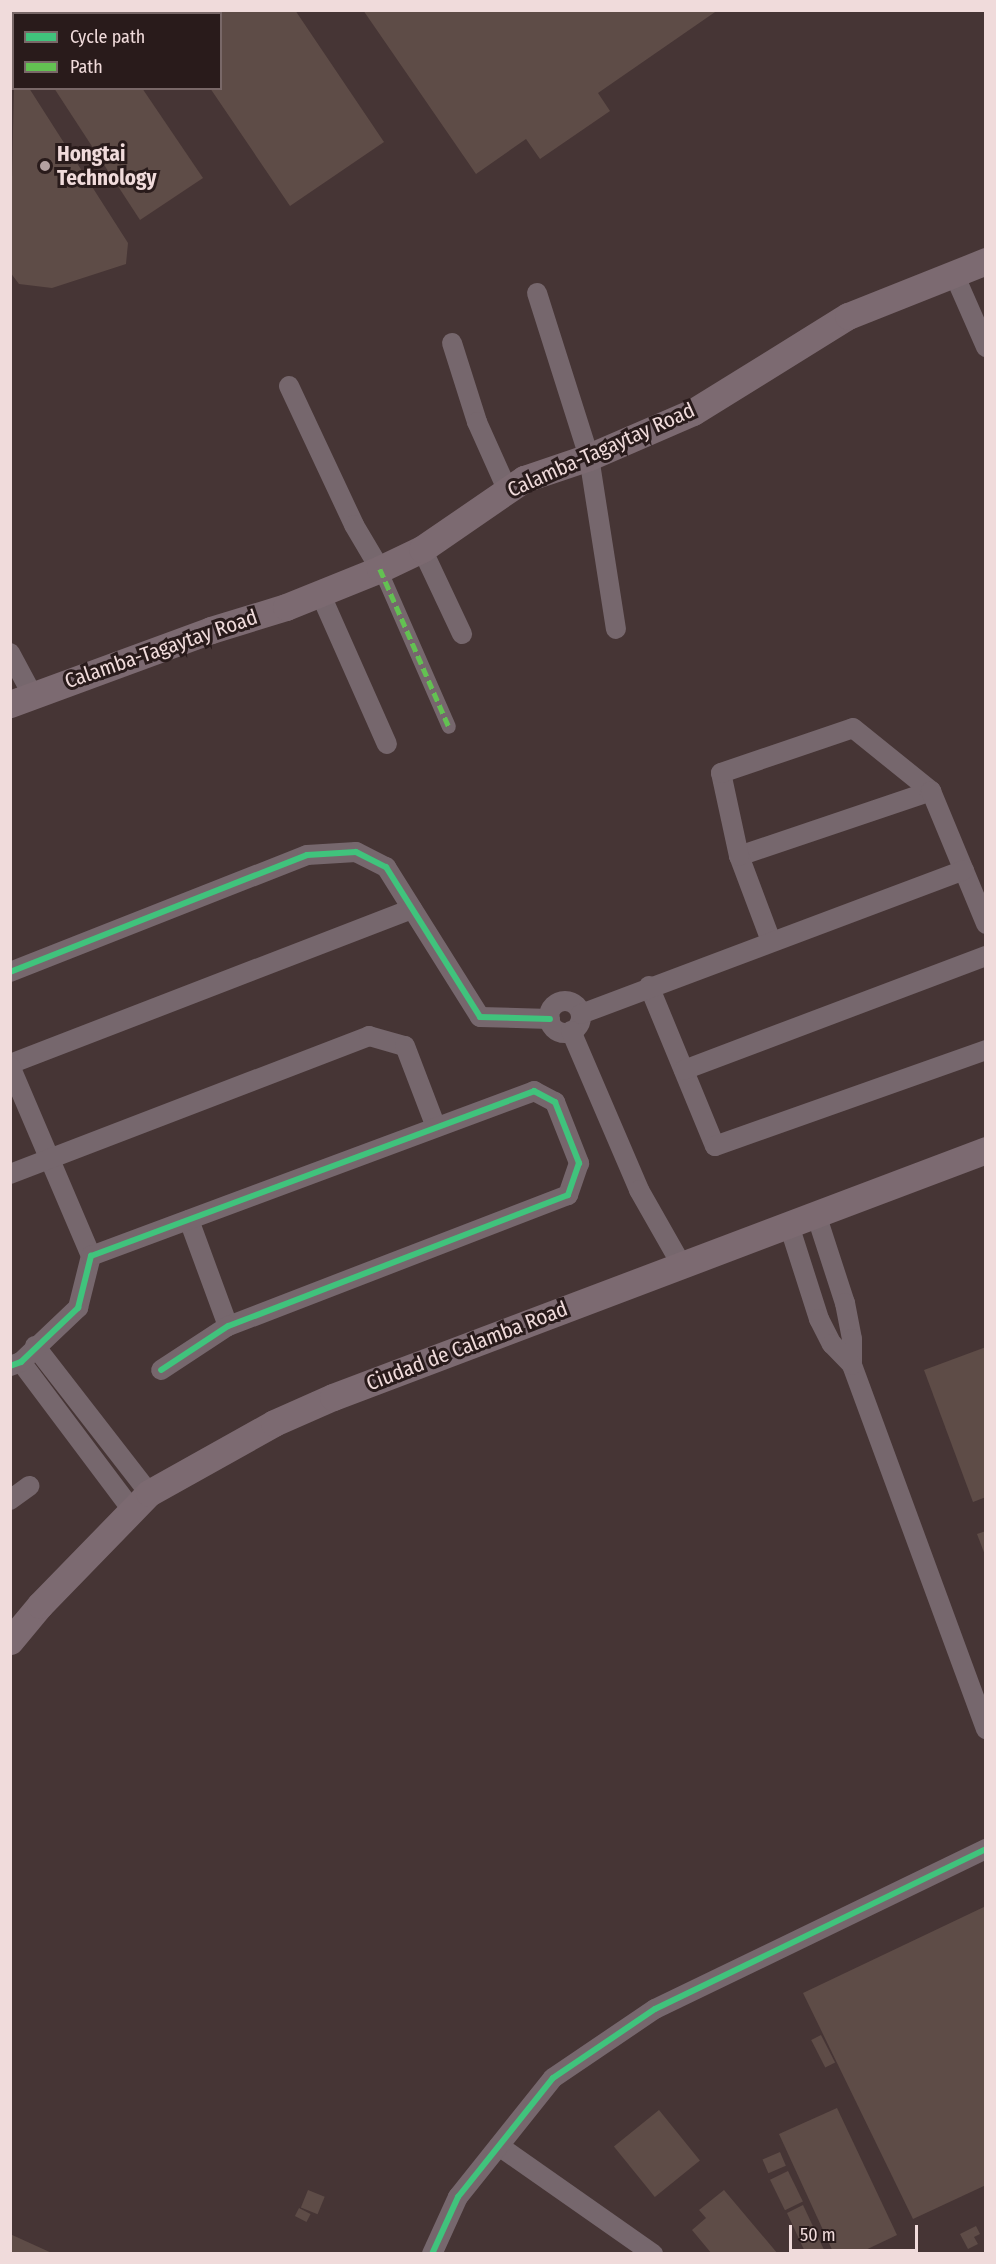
<!DOCTYPE html>
<html>
<head>
<meta charset="utf-8">
<style>
	body { margin:0 }
	#map { position:relative; width:996px; height:2264px; overflow:hidden; background:#463535; font-family:"Fira Sans Condensed",sans-serif }
	div>[style] { position:absolute }
	[style*='--x'] { left:calc(var(--x)*1px); top:calc(var(--y)*1px); width:calc(var(--w)*1px); rotate:calc(var(--a)*1deg) }
	.building>* { inset:0; background:#5e4c47; transform-origin:0 0 }
	.pedestrian>* { height:14px; margin:-7px; padding:0 7px; transform-origin:7px; border-radius:7px; background:#76676d }
	.minor>* { height:20px; margin:-10px; padding:0 10px; transform-origin:10px; border-radius:10px; background:#76676d }
	.minor>.ring { margin:-10px; padding:0; box-sizing:content-box; background:none; border:20px solid #76676d; border-radius:50% }
	.secondary>* { height:27px; margin:-13.5px; padding:0 13.5px; transform-origin:13.5px; border-radius:13.5px; background:#7c6a71 }
	.quiet>* { height:4.5px; margin-top:-2.25px; transform-origin:0; background:repeating-linear-gradient(90deg,#63c152 0 9px,transparent 0 13.5px) }
	.cycleway>* { height:6px; margin:-3px; padding:0 3px; transform-origin:3px; border-radius:3px; background:#40c37c }
	.dots>* { width:16px; height:16px; translate:-50% -50%; box-sizing:border-box; border:3px solid #291b1b; border-radius:50% }
	span { translate:-50% -50%; white-space:nowrap; text-align:center; line-height:1.15; -webkit-text-stroke:6px #291b1b; paint-order:stroke }
	.poi-label { font-size:21px; color:#f0dbdb; font-weight:700 }
	.left { translate:0 -50%; text-align:left }
	.street-label { font-size:21px; color:#f0dbdb }
	.frame { position:absolute; inset:0; border:12px solid #f0dbdb; pointer-events:none }
	.legend { position:absolute; left:12px; top:12px; width:210px; height:78px; box-sizing:border-box; background:#291b1b; border:2px solid #796868; margin:0; padding:8px 10px; list-style:none; font-size:18px; color:#f0dbdb }
	.legend li { display:flex; align-items:center; gap:12px; height:30px }
	.legend b { width:30px; border:2px solid #796868 }
	.scale { position:absolute; left:789px; top:2225px; width:129px; height:27px; box-sizing:border-box; border:3px solid #f0dbdb; border-top:0; padding-left:8px; font-size:18px; line-height:21px; white-space:nowrap; color:#f0dbdb; -webkit-text-stroke:4px #291b1b; paint-order:stroke }
</style>
</head>
<body>
<div id="map">
	<div class="building">
		<div style="clip-path:polygon(219px 10px,295px 10px,384px 142px,290px 206px,210px 88px,220px 88px,220px 14px,215px 14px)"></div>
		<div style="clip-path:polygon(363px 10px,718px 10px,598px 93px,610px 111px,540px 159px,526px 139px,476px 174px)"></div>
		<div style="clip-path:polygon(14px 84px,14px 88px,29px 88px,128px 243px,126px 264px,52px 288px,19px 284px,10px 272px)"></div>
		<div style="clip-path:polygon(54px 88px,142px 88px,203px 178px,140px 220px)"></div>
		<div style="clip-path:polygon(986px 1347px,986px 1497px,973px 1502px,924px 1370px)"></div>
		<div style="clip-path:polygon(986px 1531px,986px 1555px,985px 1555px,977px 1534px)"></div>
		<div style="clip-path:polygon(986px 1906px,986px 2185px,913px 2219px,803px 1993px)"></div>
		<div style="left:821px;top:2035px;width:31px;height:11px;rotate:63deg"></div>
		<div style="clip-path:polygon(837px 2108px,897px 2235px,857px 2254px,834px 2254px,779px 2134px)"></div>
		<div style="left:659px;top:2110px;width:65px;height:58px;rotate:51deg"></div>
		<div style="left:780px;top:2152px;width:15px;height:19px;rotate:67deg"></div>
		<div style="left:788px;top:2171px;width:34px;height:20px;rotate:64deg"></div>
		<div style="left:308px;top:2190px;width:18px;height:19px;rotate:22deg"></div>
		<div style="clip-path:polygon(724px 2190px,778px 2254px,712px 2254px,692px 2230px,706px 2218px,699px 2210px)"></div>
		<div style="clip-path:polygon(803px 2205px,826px 2254px,806px 2254px,787px 2213px)"></div>
		<div style="left:299px;top:2208px;width:13px;height:9px;rotate:27deg"></div>
		<div style="clip-path:polygon(976px 2226px,980px 2234px,974px 2237px,978px 2244px,968px 2249px,960px 2234px)"></div>
		<div style="clip-path:polygon(10px 2234px,54px 2254px,10px 2254px)"></div>
	</div>
	<div class="pedestrian">
		<div style="--x:380;--y:569;--w:172;--a:66.4"></div>
	</div>
	<div class="minor">
		<div style="--x:23;--y:14;--w:7;--a:-34"></div>
		<div style="--x:954;--y:274;--w:80;--a:66.3"></div>
		<div style="--x:537;--y:293;--w:172;--a:72.4"></div>
		<div style="--x:589;--y:457;--w:174;--a:81.1"></div>
		<div style="--x:452;--y:343;--w:83;--a:72.4"></div>
		<div style="--x:477;--y:422;--w:73;--a:65.9"></div>
		<div style="--x:289;--y:386;--w:153;--a:64.9"></div>
		<div style="--x:354;--y:525;--w:51;--a:59.4"></div>
		<div style="--x:422;--y:549;--w:94;--a:64.8"></div>
		<div style="--x:320;--y:593;--w:165;--a:66.1"></div>
		<div style="--x:10;--y:653;--w:47;--a:61.8"></div>
		<div style="--x:739;--y:856;--w:203;--a:-18.7"></div>
		<div style="--x:771;--y:941;--w:91;--a:-110.6"></div>
		<div style="--x:739;--y:856;--w:85;--a:-102.2"></div>
		<div style="--x:721;--y:773;--w:139;--a:-18.8"></div>
		<div style="--x:853;--y:728;--w:100;--a:38.9"></div>
		<div style="--x:931;--y:791;--w:144;--a:67.5"></div>
		<div style="--x:10;--y:972;--w:319;--a:-21.5"></div>
		<div style="--x:307;--y:855;--w:49;--a:-3.5"></div>
		<div style="--x:356;--y:852;--w:34;--a:27"></div>
		<div style="--x:386;--y:867;--w:177;--a:57.9"></div>
		<div style="--x:480;--y:1017;--w:70;--a:1.6"></div>
		<div style="--x:649;--y:986;--w:173;--a:67.6"></div>
		<div style="--x:715;--y:1146;--w:288;--a:-19.5"></div>
		<div class="ring" style="left:549px;top:1001px;width:12px;height:12px"></div>
		<div style="--x:581;--y:1014;--w:409;--a:-20.6"></div>
		<div style="--x:571;--y:1031;--w:173;--a:66.8"></div>
		<div style="--x:639;--y:1190;--w:85;--a:60.4"></div>
		<div style="--x:10;--y:1064;--w:431;--a:-21.1"></div>
		<div style="--x:10;--y:1066;--w:207;--a:66.9"></div>
		<div style="--x:684;--y:1070;--w:323;--a:-20.7"></div>
		<div style="--x:10;--y:1174;--w:385;--a:-21"></div>
		<div style="--x:369;--y:1036;--w:37;--a:16"></div>
		<div style="--x:405;--y:1046;--w:87;--a:69.1"></div>
		<div style="--x:816;--y:1214;--w:94;--a:72"></div>
		<div style="--x:845;--y:1303;--w:37;--a:79"></div>
		<div style="--x:852;--y:1339;--w:26;--a:90"></div>
		<div style="--x:852;--y:1365;--w:388;--a:69.8"></div>
		<div style="--x:189;--y:1220;--w:113;--a:69.8"></div>
		<div style="--x:789;--y:1225;--w:99;--a:72.3"></div>
		<div style="--x:819;--y:1319;--w:28;--a:63"></div>
		<div style="--x:832;--y:1344;--w:29;--a:46"></div>
		<div style="--x:35;--y:1346;--w:186;--a:52.2"></div>
		<div style="--x:21;--y:1362;--w:185;--a:53.1"></div>
		<div style="--x:10;--y:1366;--w:12;--a:-20"></div>
		<div style="--x:21;--y:1362;--w:79;--a:-43.5"></div>
		<div style="--x:78;--y:1308;--w:54;--a:-76"></div>
		<div style="--x:91;--y:1256;--w:473;--a:-20.4"></div>
		<div style="--x:534;--y:1091;--w:24;--a:28"></div>
		<div style="--x:555;--y:1102;--w:66;--a:68.5"></div>
		<div style="--x:579;--y:1163;--w:34;--a:109"></div>
		<div style="--x:568;--y:1195;--w:364;--a:158.9"></div>
		<div style="--x:228;--y:1326;--w:80;--a:146.7"></div>
		<div style="--x:10;--y:1500;--w:24;--a:-36"></div>
		<div style="--x:499;--y:2146;--w:188;--a:35"></div>
		<div style="--x:432;--y:2254;--w:63;--a:-65.5"></div>
		<div style="--x:458;--y:2197;--w:152;--a:-51.4"></div>
		<div style="--x:553;--y:2078;--w:123;--a:-34.1"></div>
		<div style="--x:655;--y:2009;--w:368;--a:-25.8"></div>
	</div>
	<div class="secondary">
		<div style="--x:10;--y:704;--w:214;--a:-20.2"></div>
		<div style="--x:211;--y:630;--w:78;--a:-17"></div>
		<div style="--x:286;--y:607;--w:101;--a:-22"></div>
		<div style="--x:380;--y:569;--w:47;--a:-25.5"></div>
		<div style="--x:422;--y:549;--w:124;--a:-34.5"></div>
		<div style="--x:524;--y:479;--w:69;--a:-18.7"></div>
		<div style="--x:589;--y:457;--w:113;--a:-23.4"></div>
		<div style="--x:693;--y:412;--w:182;--a:-31.8"></div>
		<div style="--x:848;--y:316;--w:149;--a:-21.7"></div>
		<div style="--x:10;--y:1641;--w:47;--a:-50.2"></div>
		<div style="--x:40;--y:1605;--w:156;--a:-45.8"></div>
		<div style="--x:149;--y:1493;--w:143;--a:-29.2"></div>
		<div style="--x:274;--y:1423;--w:64;--a:-23.8"></div>
		<div style="--x:333;--y:1397;--w:698;--a:-20.72"></div>
	</div>
	<div class="quiet">
		<div style="--x:380;--y:569;--w:172;--a:66.4"></div>
	</div>
	<div class="cycleway">
		<div style="--x:10;--y:972;--w:319;--a:-21.5"></div>
		<div style="--x:307;--y:855;--w:49;--a:-3.5"></div>
		<div style="--x:356;--y:852;--w:34;--a:27"></div>
		<div style="--x:386;--y:867;--w:177;--a:57.9"></div>
		<div style="--x:480;--y:1017;--w:70;--a:1.6"></div>
		<div style="--x:10;--y:1366;--w:12;--a:-20"></div>
		<div style="--x:21;--y:1362;--w:79;--a:-43.5"></div>
		<div style="--x:78;--y:1308;--w:54;--a:-76"></div>
		<div style="--x:91;--y:1256;--w:473;--a:-20.4"></div>
		<div style="--x:534;--y:1091;--w:24;--a:28"></div>
		<div style="--x:555;--y:1102;--w:66;--a:68.5"></div>
		<div style="--x:579;--y:1163;--w:34;--a:109"></div>
		<div style="--x:568;--y:1195;--w:364;--a:158.9"></div>
		<div style="--x:228;--y:1326;--w:80;--a:146.7"></div>
		<div style="--x:432;--y:2254;--w:63;--a:-65.5"></div>
		<div style="--x:458;--y:2197;--w:152;--a:-51.4"></div>
		<div style="--x:553;--y:2078;--w:123;--a:-34.1"></div>
		<div style="--x:655;--y:2009;--w:368;--a:-25.8"></div>
	</div>
	<div class="dots">
		<div style="left:45px;top:166px;background:#b4a1a1"></div>
	</div>
	<div class="poi-label">
		<span class="left" style="left:57px;top:166px">Hongtai<br>Technology</span>
	</div>
	<div class="street-label">
		<span style="left:601px;top:450px;rotate:-24deg">Calamba-Tagaytay Road</span>
		<span style="left:161px;top:649px;rotate:-19deg">Calamba-Tagaytay Road</span>
		<span style="left:467px;top:1346px;rotate:-21deg">Ciudad de Calamba Road</span>
	</div>
	<div class="frame"></div>
	<ul class="legend">
	<li><b style="height:8px;background:#40c37c"></b>Cycle path</li>
	<li><b style="height:8px;background:#63c152"></b>Path</li>
	</ul>
	<div class="scale">50 m</div>
</div>
</body>
</html>
